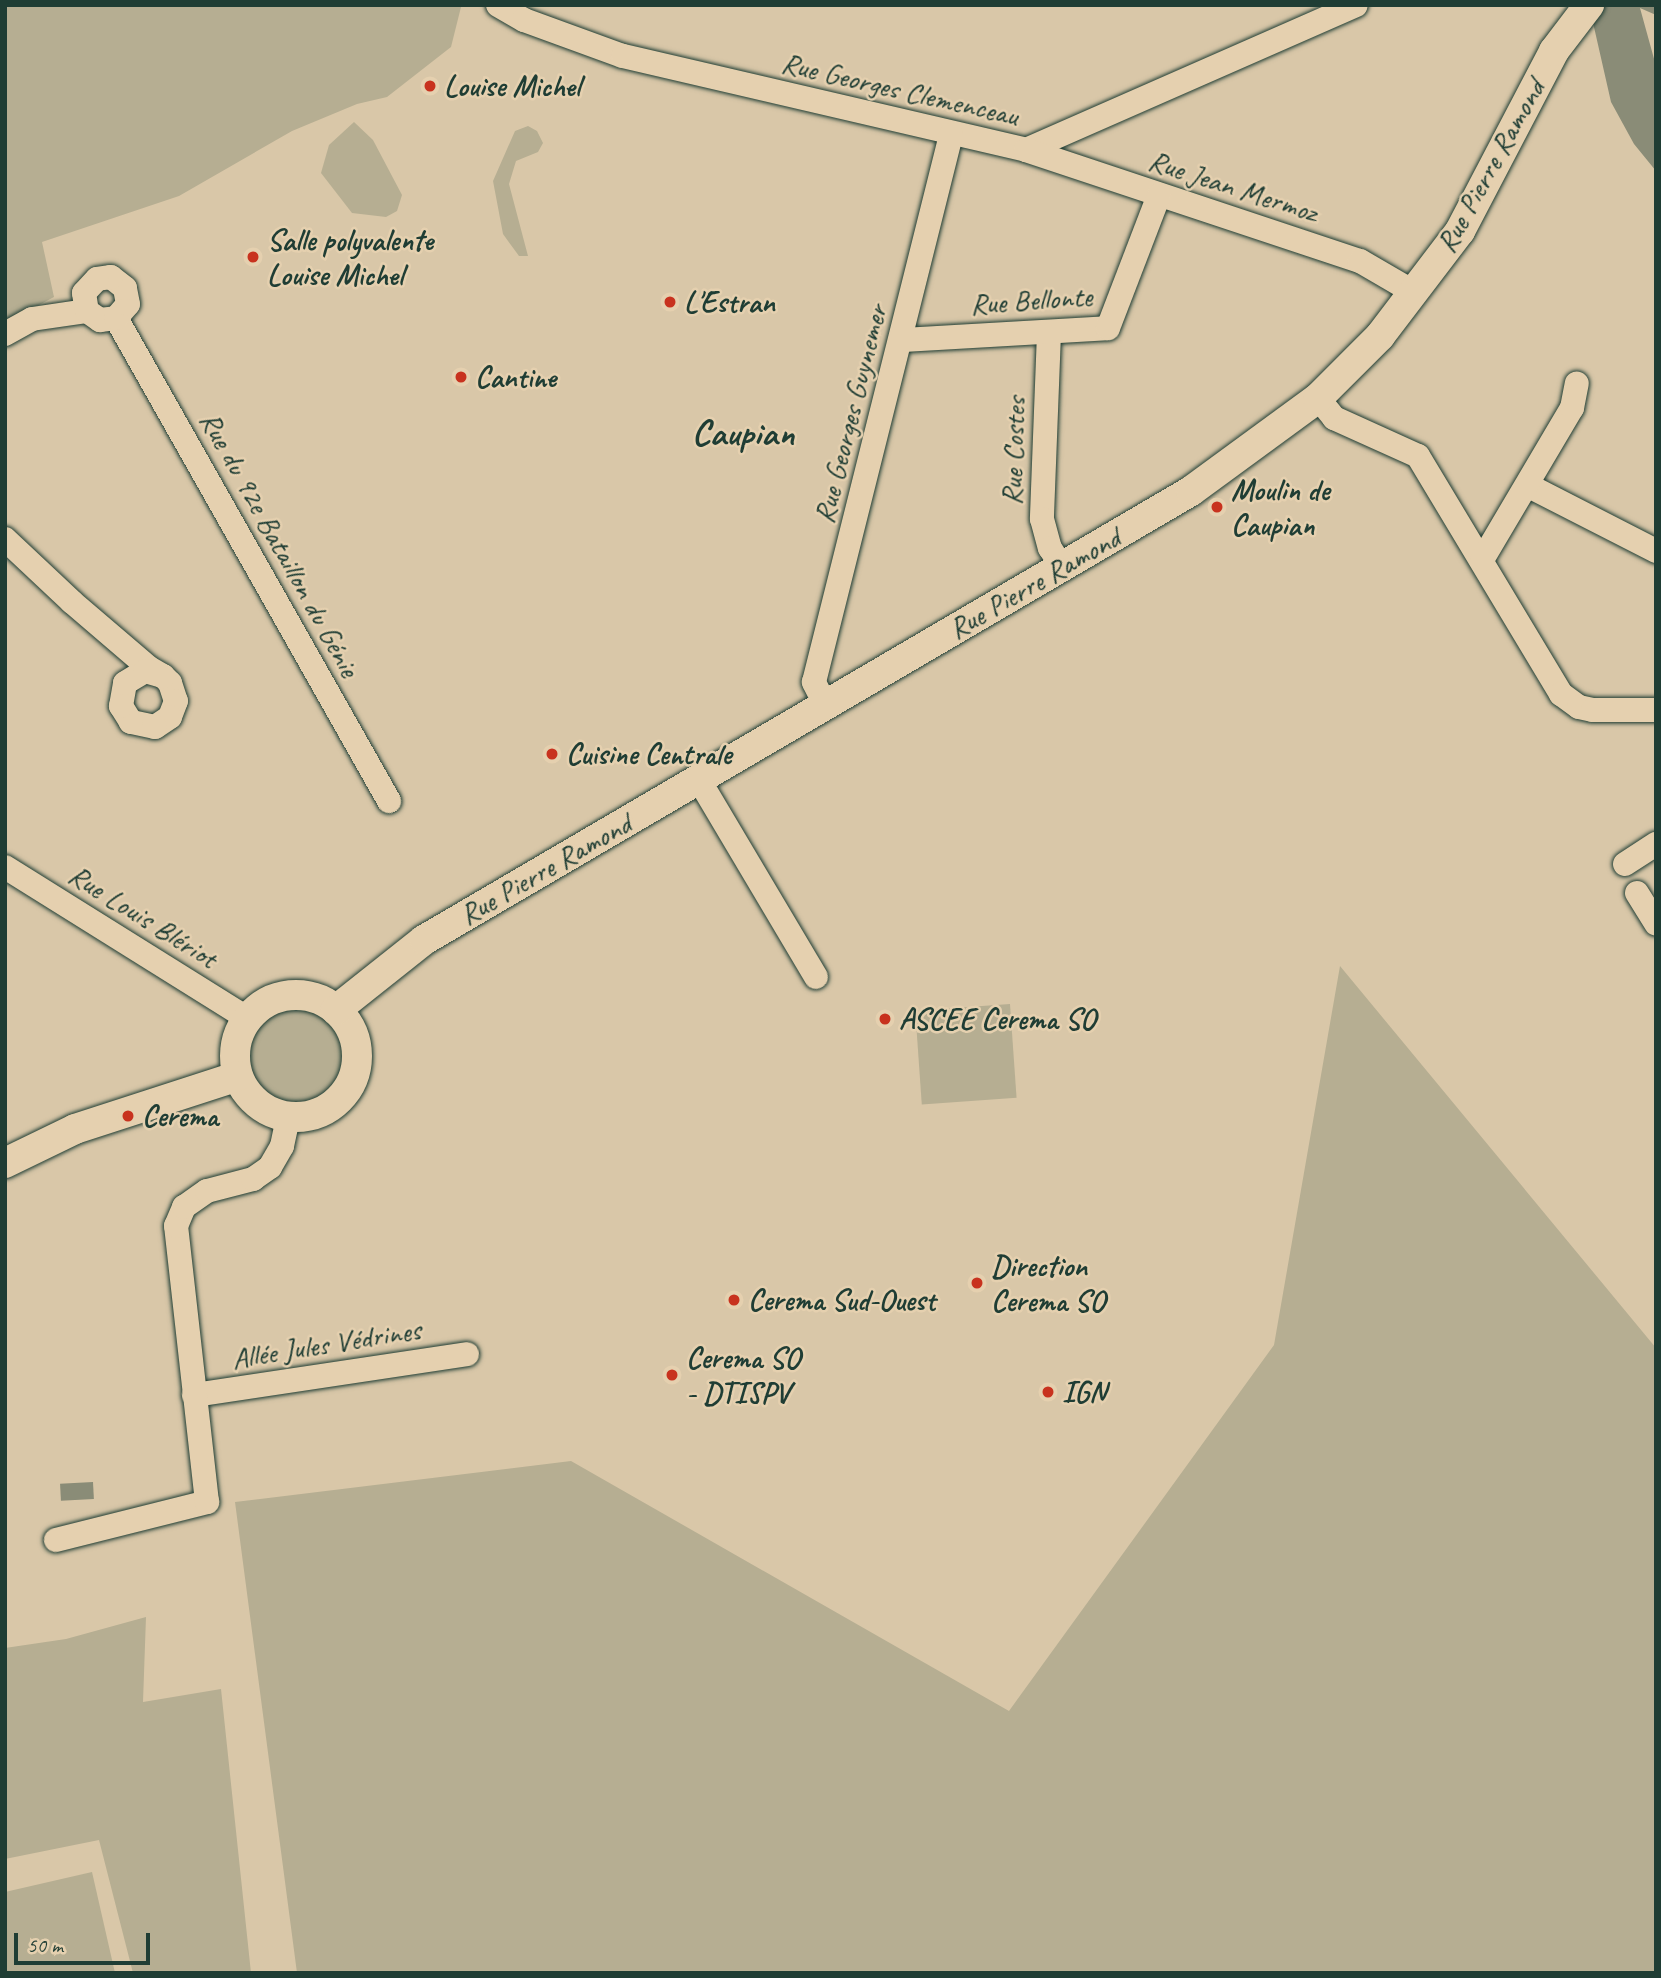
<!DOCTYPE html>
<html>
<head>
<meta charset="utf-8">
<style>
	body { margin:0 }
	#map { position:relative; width:1661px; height:1978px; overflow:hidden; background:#d9c7a8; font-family:Caveat,sans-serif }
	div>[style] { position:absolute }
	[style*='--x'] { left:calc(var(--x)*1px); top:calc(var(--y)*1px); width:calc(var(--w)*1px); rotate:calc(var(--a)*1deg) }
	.green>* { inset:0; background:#b6ae92; transform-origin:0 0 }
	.round { border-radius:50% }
	.water>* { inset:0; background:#8a8c77; transform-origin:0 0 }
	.roads { filter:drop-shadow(0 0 2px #1f3d34) drop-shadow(0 0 2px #1f3d34) }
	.minor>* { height:24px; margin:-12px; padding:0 12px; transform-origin:12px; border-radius:12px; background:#e5d0af }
	.major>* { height:30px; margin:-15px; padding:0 15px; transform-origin:15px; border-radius:15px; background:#e5d0af }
	.major>.ring { margin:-15px; padding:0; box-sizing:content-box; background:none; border:30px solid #e5d0af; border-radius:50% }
	.dots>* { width:19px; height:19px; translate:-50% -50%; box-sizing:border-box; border:4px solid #e5d0af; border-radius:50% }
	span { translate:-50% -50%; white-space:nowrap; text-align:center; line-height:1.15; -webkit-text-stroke:5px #e5d0af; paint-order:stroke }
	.poi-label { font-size:30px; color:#1f3d34; font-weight:700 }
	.left { translate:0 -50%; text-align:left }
	.street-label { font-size:30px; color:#1f3d34 }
	.district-label { font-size:37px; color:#1f3d34; font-weight:700 }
	.frame { position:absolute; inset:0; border:7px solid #1f3d34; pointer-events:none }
	.scale { position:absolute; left:14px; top:1933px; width:136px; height:32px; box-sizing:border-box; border:4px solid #1f3d34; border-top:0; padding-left:9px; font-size:21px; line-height:24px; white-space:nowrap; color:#1f3d34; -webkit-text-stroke:5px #e5d0af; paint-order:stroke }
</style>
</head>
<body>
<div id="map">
	<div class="green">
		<div style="clip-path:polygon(5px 5px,460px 5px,461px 7px,451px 47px,387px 97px,357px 104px,292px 131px,179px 196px,42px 242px,54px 297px,5px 323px)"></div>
		<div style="clip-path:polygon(354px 122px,373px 140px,402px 195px,397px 211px,386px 217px,352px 213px,321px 173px,329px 145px)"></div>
		<div style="clip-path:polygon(528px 126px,537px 131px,543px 143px,538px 152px,516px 161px,509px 184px,528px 256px,519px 256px,503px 234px,493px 181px,515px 131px)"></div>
		<div style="clip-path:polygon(1340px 966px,1656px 1348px,1656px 1973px,297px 1973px,235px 1502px,571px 1461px,1009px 1711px,1274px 1345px)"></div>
		<div style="left:1010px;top:1004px;width:94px;height:95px;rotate:86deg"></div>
		<div class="round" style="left:249px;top:1009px;width:94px;height:94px"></div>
		<div style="clip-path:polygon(146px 1617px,143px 1702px,221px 1689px,251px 1973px,133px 1973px,99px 1840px,5px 1859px,5px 1648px,66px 1639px)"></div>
		<div style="clip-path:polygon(92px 1872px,115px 1973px,5px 1973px,5px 1892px)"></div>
	</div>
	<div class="water">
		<div style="clip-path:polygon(1589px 5px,1656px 5px,1656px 15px,1640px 8px,1656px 66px,1656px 171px,1634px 144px,1611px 102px)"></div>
		<div style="left:93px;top:1482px;width:17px;height:33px;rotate:87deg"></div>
	</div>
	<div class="roads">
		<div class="minor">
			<div style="--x:498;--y:5;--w:30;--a:30"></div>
			<div style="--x:524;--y:20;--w:105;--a:20"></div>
			<div style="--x:623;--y:56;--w:414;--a:13.1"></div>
			<div style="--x:1026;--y:150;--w:360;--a:-23.7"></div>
			<div style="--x:1026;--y:150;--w:352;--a:18.4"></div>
			<div style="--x:1360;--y:261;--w:64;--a:30.2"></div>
			<div style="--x:116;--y:318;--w:555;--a:60.52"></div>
			<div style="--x:1049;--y:333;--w:186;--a:92.2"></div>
			<div style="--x:1042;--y:519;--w:30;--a:75"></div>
			<div style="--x:1050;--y:548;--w:22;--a:58"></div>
			<div style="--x:5;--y:334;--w:31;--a:-29"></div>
			<div style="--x:32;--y:319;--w:56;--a:-8.3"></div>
			<div style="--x:87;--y:311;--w:16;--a:35"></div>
			<div style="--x:100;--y:320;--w:16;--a:-7"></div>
			<div style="--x:116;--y:318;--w:18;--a:-49"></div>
			<div style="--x:128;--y:304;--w:16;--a:-101"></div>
			<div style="--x:125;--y:288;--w:18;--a:-142"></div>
			<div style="--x:111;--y:277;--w:14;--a:172"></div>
			<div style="--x:97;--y:279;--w:19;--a:133"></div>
			<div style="--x:84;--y:293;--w:18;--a:81"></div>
			<div style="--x:902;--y:340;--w:206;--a:-3.3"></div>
			<div style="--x:1108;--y:328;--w:142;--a:-69"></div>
			<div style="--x:1318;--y:398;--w:26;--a:51"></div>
			<div style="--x:1334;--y:418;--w:92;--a:24.3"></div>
			<div style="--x:1418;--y:456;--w:278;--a:59"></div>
			<div style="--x:1561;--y:694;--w:22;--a:36"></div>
			<div style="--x:1579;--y:707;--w:14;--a:12"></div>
			<div style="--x:1593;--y:710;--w:63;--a:0"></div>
			<div style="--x:1529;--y:486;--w:143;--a:27.1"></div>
			<div style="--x:5;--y:539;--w:92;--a:43.2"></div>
			<div style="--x:72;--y:602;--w:101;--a:40.6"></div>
			<div style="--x:149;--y:668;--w:16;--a:30"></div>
			<div style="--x:163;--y:676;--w:10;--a:45"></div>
			<div style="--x:170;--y:683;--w:19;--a:72"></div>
			<div style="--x:176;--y:701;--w:17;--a:111"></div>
			<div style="--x:170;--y:717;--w:18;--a:146"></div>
			<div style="--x:155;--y:727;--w:25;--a:-168"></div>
			<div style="--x:131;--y:722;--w:19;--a:-122"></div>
			<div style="--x:121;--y:706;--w:23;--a:-80"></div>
			<div style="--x:125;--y:683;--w:23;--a:-31"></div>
			<div style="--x:145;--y:671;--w:19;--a:16"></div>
			<div style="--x:1482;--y:560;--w:177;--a:-59.4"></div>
			<div style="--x:1572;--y:408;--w:25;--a:-79"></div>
			<div style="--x:826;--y:706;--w:27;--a:-117"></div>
			<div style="--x:814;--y:682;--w:564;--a:-75.94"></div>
			<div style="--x:699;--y:780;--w:229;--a:59.3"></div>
			<div style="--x:1625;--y:864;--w:37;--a:-33"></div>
			<div style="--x:5;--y:867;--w:287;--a:32"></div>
			<div style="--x:1637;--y:893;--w:36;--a:58"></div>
			<div style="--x:194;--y:1395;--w:276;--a:-8.5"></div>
			<div style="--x:56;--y:1540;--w:156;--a:-14.1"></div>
			<div style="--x:207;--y:1502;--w:278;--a:-96.4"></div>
			<div style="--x:176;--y:1226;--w:21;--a:-67"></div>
			<div style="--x:184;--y:1207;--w:28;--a:-35"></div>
			<div style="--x:207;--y:1191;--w:48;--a:-14.6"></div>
			<div style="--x:253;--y:1179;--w:21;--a:-35"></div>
			<div style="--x:270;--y:1167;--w:24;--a:-60"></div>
			<div style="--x:282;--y:1146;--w:30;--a:-78"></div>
		</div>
		<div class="major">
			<div class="ring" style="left:235px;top:995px;width:92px;height:92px"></div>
			<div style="--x:336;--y:1010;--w:112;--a:-38.5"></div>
			<div style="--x:424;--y:940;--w:889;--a:-30.34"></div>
			<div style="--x:1191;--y:491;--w:157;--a:-36.2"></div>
			<div style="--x:1318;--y:398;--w:88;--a:-45"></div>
			<div style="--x:1380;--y:336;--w:132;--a:-52.7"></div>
			<div style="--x:1460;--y:231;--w:203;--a:-62.4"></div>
			<div style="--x:1554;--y:51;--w:58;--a:-52.7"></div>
			<div style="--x:5;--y:1163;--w:78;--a:-25.9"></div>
			<div style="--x:75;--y:1129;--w:171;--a:-18"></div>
		</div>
	</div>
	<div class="dots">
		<div style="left:430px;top:86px;background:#c8321e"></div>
		<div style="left:253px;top:257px;background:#c8321e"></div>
		<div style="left:670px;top:302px;background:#c8321e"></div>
		<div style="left:461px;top:377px;background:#c8321e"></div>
		<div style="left:1217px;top:507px;background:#c8321e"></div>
		<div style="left:552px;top:754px;background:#c8321e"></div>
		<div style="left:885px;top:1019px;background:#c8321e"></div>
		<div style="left:128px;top:1116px;background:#c8321e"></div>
		<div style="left:977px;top:1283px;background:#c8321e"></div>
		<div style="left:734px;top:1300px;background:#c8321e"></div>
		<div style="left:672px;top:1375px;background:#c8321e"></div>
		<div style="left:1048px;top:1392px;background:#c8321e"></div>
	</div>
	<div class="poi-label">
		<span class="left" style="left:444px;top:86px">Louise Michel</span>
		<span class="left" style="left:267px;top:257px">Salle polyvalente<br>Louise Michel</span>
		<span class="left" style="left:684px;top:302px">L'Estran</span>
		<span class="left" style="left:475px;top:377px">Cantine</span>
		<span class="left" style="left:1231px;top:507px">Moulin de<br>Caupian</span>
		<span class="left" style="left:566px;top:754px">Cuisine Centrale</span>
		<span class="left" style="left:899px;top:1019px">ASCEE Cerema SO</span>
		<span class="left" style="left:142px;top:1116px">Cerema</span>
		<span class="left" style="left:991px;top:1283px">Direction<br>Cerema SO</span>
		<span class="left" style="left:748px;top:1300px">Cerema Sud-Ouest</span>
		<span class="left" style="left:686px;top:1375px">Cerema SO<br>- DTISPV</span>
		<span class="left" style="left:1062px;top:1392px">IGN</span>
	</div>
	<div class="street-label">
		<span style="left:900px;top:89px;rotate:13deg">Rue Georges Clemenceau</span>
		<span style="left:1490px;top:166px;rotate:-61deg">Rue Pierre Ramond</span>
		<span style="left:1233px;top:186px;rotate:18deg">Rue Jean Mermoz</span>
		<span style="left:1031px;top:300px;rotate:-4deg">Rue Bellonte</span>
		<span style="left:850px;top:414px;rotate:-76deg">Rue Georges Guynemer</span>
		<span style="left:1013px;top:451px;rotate:-88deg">Rue Costes</span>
		<span style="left:280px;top:544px;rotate:61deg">Rue du 92e Bataillon du Génie</span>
		<span style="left:1034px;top:583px;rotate:-30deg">Rue Pierre Ramond</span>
		<span style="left:545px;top:869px;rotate:-30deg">Rue Pierre Ramond</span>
		<span style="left:143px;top:916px;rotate:32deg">Rue Louis Blériot</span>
		<span style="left:326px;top:1344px;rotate:-9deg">Allée Jules Védrines</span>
	</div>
	<div class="district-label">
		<span style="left:743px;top:433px">Caupian</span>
	</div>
	<div class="frame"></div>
	<div class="scale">50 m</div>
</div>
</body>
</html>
